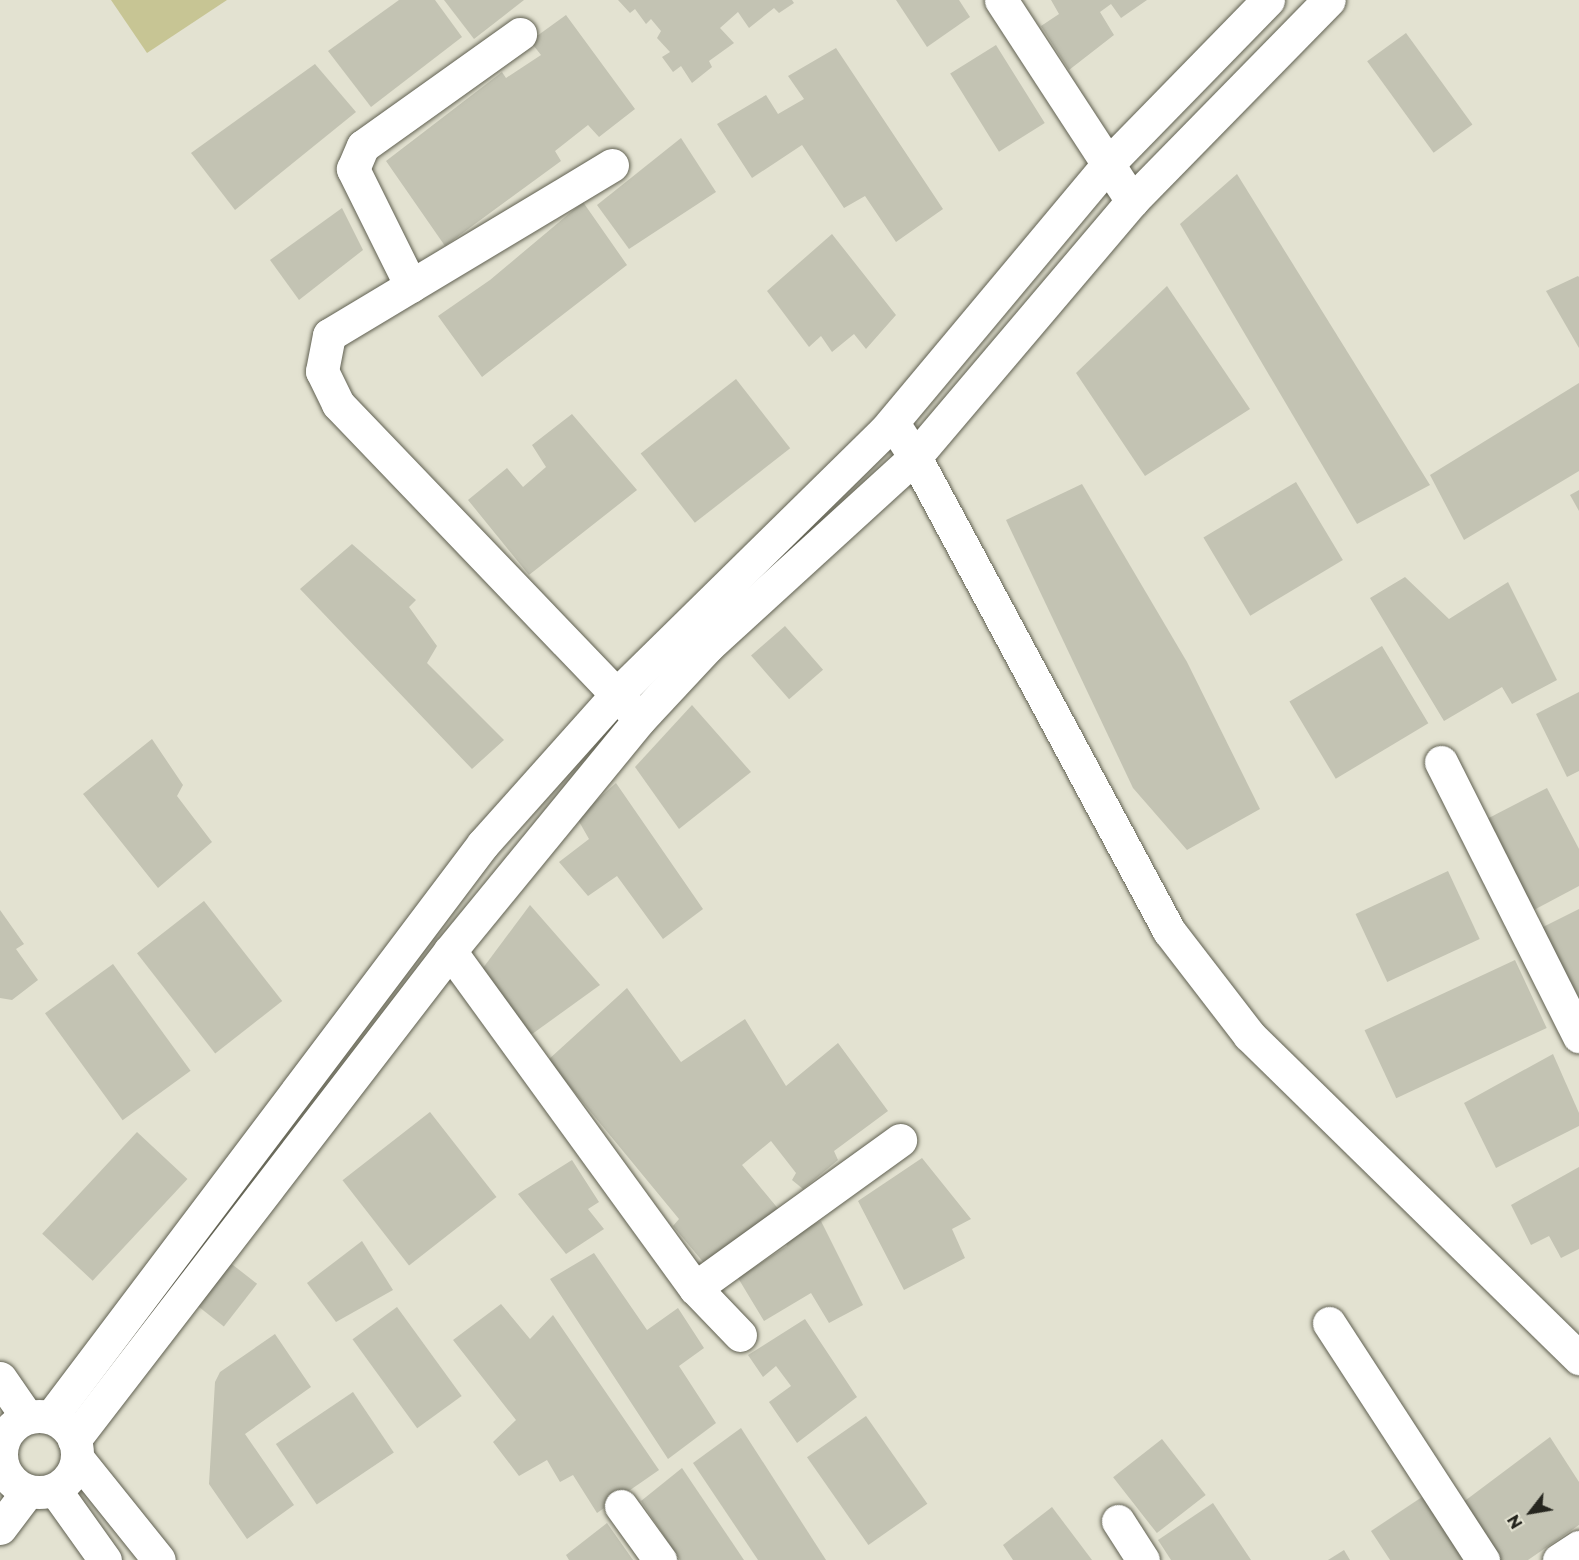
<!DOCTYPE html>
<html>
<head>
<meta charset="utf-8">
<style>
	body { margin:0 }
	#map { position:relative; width:1579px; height:1560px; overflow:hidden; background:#e3e2d1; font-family:Montserrat,sans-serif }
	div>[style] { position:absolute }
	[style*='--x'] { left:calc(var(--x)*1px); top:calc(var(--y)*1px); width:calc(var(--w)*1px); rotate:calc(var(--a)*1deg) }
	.green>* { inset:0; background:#c7c594 }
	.building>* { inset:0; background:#c3c3b3; transform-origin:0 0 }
	.roads { filter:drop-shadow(0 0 2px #606051) drop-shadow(0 0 2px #606051) }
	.minor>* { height:33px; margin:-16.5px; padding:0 16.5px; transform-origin:16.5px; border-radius:16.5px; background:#fff }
	.tertiary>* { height:33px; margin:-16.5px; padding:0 16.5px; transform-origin:16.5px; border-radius:16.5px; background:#fff }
	.tertiary>.ring { margin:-16.5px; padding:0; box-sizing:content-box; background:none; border:33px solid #fff; border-radius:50% }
	span { translate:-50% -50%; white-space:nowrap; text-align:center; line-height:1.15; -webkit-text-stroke:5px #e3e2d1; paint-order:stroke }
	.north { position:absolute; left:1501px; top:1482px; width:60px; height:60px; -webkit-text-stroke:4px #e3e2d1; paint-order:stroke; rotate:239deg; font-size:16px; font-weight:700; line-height:24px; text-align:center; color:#26261f }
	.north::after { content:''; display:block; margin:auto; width:21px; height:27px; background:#26261f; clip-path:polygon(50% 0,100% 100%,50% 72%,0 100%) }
</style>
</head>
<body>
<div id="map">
	<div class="green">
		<div style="clip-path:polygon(111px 0,227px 0,147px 53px)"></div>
	</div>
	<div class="building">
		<div style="clip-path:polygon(399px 0,435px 0,462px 37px,371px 107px,328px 51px)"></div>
		<div style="clip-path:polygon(444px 0,524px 0,474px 39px)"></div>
		<div style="clip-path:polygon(618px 0,792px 0,794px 3px,779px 13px,774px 8px,749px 28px,738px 12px,720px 28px,734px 43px,709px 61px,712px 67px,692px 83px,681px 66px,673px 72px,662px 57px,670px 52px,657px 38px,661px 31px,651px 19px,646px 24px,635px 9px,630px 13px)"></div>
		<div style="clip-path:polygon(896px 0,959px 0,970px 17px,927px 47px)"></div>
		<div style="clip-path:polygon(1051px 0,1147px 0,1121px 18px,1111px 4px,1100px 12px,1114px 35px,1069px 70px,1041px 26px,1059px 14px)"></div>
		<div style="clip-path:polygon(566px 15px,635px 109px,599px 137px,588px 125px,555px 151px,561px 161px,445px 246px,386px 161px,502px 72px,506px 78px,541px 55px,530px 41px)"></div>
		<div style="left:1406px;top:33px;width:113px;height:48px;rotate:54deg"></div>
		<div style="left:996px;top:45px;width:92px;height:54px;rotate:58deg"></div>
		<div style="clip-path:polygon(836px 48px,943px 209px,896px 242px,865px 196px,844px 208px,802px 145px,752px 178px,717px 124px,766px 95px,778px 114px,804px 99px,788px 76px)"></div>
		<div style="clip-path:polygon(315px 64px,356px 112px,235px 210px,191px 153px)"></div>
		<div style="clip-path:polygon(681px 138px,716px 192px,629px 249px,597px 205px)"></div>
		<div style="clip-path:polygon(1237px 174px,1430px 485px,1357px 524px,1180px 224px)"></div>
		<div style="clip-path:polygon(583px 202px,627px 265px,482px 377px,438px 316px,490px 280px)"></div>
		<div style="clip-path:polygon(342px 208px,363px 250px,299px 300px,270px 260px)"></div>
		<div style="clip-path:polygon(832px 234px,896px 315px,866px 349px,854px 334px,832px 352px,821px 336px,809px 347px,767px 291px)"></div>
		<div style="clip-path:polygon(1578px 276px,1579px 277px,1579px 348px,1546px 291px)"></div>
		<div style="clip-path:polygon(1167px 286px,1250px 409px,1145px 476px,1076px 373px)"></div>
		<div style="left:736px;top:379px;width:88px;height:121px;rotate:52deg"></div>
		<div style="clip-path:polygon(1579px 383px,1579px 471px,1464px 540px,1430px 475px)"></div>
		<div style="clip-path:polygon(572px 414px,637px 490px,529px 575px,468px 500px,507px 468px,523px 487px,546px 467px,532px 445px)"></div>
		<div style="left:1296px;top:482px;width:91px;height:108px;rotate:59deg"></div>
		<div style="clip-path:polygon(1082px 484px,1187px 662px,1260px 809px,1187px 850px,1133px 788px,1006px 520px)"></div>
		<div style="clip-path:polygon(1579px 490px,1579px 511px,1570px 495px)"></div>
		<div style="clip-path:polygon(352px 544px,416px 600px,409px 607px,437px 646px,427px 663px,504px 740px,472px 769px,300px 589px)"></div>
		<div style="clip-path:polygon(1405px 577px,1449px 619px,1508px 582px,1557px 680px,1512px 704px,1502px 687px,1444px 721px,1370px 598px)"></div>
		<div style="left:785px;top:626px;width:58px;height:45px;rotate:49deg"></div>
		<div style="left:1382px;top:646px;width:90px;height:108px;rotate:59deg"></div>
		<div style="clip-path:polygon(1579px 692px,1579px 771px,1567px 777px,1536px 714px)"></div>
		<div style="clip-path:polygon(692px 705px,751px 772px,679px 829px,635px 767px)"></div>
		<div style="clip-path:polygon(152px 739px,183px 785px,177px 796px,212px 842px,158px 888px,83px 794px)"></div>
		<div style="clip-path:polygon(616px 783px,703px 909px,663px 939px,617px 876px,588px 896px,559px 862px,589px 839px,577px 818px)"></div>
		<div style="clip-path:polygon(1547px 788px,1579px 849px,1579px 886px,1532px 911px,1483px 821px)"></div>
		<div style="left:1448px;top:871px;width:75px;height:102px;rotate:65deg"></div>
		<div style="left:204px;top:901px;width:127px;height:85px;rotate:52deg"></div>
		<div style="clip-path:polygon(530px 905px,600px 985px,528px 1037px,477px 976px)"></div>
		<div style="clip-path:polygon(1579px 909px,1579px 1002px,1539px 929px)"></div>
		<div style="clip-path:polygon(0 910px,24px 944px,16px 949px,38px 980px,12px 1000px,0 998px)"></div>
		<div style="left:1515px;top:960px;width:75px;height:166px;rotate:65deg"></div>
		<div style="left:113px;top:964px;width:132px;height:84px;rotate:54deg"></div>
		<div style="clip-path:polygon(627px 988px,681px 1062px,745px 1019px,786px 1086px,838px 1043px,888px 1111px,834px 1151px,838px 1160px,803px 1189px,792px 1180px,796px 1173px,771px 1141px,742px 1165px,780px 1211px,709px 1269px,673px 1226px,679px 1219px,548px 1060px)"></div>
		<div style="clip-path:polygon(1553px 1054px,1579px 1113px,1579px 1126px,1496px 1168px,1464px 1103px)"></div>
		<div style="left:430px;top:1112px;width:108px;height:111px;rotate:52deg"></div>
		<div style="left:137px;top:1132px;width:69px;height:139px;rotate:43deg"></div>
		<div style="clip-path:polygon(922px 1158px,971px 1219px,952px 1229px,965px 1258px,904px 1290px,858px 1201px)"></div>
		<div style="clip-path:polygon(572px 1160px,599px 1202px,588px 1209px,604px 1229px,566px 1254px,518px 1194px)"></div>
		<div style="clip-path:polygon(1579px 1167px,1579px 1249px,1561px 1258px,1549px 1236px,1531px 1245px,1511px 1205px)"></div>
		<div style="clip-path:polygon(821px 1221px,863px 1305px,829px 1323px,811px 1293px,764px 1321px,738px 1278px,787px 1246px,784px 1237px)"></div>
		<div style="clip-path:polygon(362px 1241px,393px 1290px,336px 1322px,307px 1283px)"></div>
		<div style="clip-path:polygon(594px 1253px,647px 1330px,678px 1308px,704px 1348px,679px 1366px,716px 1423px,668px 1459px,550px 1279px)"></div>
		<div style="left:224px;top:1258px;width:42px;height:54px;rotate:38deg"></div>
		<div style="clip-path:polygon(501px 1304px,530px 1339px,553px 1315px,659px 1470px,597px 1513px,573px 1475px,560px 1482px,547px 1460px,519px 1476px,493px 1442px,516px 1420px,453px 1340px)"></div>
		<div style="left:397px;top:1307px;width:110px;height:55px;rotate:54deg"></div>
		<div style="clip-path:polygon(805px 1319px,857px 1397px,797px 1443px,769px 1402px,791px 1386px,776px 1366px,763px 1377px,748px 1355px)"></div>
		<div style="clip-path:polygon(275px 1334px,311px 1387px,245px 1434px,294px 1505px,247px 1539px,209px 1484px,215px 1382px,220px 1372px)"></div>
		<div style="left:353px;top:1392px;width:73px;height:93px;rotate:56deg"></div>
		<div style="left:866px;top:1416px;width:107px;height:72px;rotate:55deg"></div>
		<div style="clip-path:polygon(741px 1428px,826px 1560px,758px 1560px,693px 1463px)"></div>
		<div style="clip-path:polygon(1550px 1437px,1579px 1482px,1579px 1525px,1528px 1560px,1495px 1560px,1458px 1506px)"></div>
		<div style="left:1162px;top:1439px;width:71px;height:62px;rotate:52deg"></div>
		<div style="clip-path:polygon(682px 1468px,744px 1560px,680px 1560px,641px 1501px)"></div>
		<div style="clip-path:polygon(1428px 1493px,1471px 1560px,1390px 1560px,1371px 1531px)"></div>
		<div style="clip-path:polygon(1213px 1503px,1251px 1560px,1171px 1560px,1158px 1540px)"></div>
		<div style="clip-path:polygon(1052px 1507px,1092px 1560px,1013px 1560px,1003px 1545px)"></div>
		<div style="clip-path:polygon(607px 1523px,633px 1560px,569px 1560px,566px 1555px)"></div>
		<div style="clip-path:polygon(1344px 1550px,1350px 1560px,1328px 1560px)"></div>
	</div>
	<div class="roads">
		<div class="minor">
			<div style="--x:1001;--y:0;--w:240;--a:56.9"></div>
			<div style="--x:612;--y:165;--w:330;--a:149"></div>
			<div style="--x:329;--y:335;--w:37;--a:101"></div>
			<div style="--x:322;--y:371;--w:37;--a:64"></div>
			<div style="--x:338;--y:404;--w:431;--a:46.2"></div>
			<div style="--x:411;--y:286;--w:131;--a:-116.4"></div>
			<div style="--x:353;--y:169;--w:25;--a:-67"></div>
			<div style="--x:363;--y:146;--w:193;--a:-35.5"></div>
			<div style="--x:893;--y:423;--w:40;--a:57.1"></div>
			<div style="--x:915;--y:457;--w:538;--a:61.81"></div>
			<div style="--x:1169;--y:931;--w:131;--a:52.4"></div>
			<div style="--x:1249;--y:1035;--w:462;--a:44.4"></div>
			<div style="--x:1441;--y:762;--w:307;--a:63.3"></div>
			<div style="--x:450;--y:951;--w:417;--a:54"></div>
			<div style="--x:695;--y:1288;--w:65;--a:46.2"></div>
			<div style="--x:695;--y:1288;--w:253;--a:-35.8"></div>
			<div style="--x:1329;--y:1323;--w:283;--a:57"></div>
			<div style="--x:621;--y:1506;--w:67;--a:54.2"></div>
			<div style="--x:1118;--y:1521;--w:46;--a:57.3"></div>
			<div style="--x:1559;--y:1560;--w:24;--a:-33"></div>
		</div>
		<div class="tertiary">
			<div style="--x:0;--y:1378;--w:47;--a:55.3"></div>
			<div class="ring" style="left:1px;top:1416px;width:43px;height:43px"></div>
			<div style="--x:51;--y:1417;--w:718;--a:-52.99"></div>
			<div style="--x:483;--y:844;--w:200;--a:-48.2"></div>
			<div style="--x:616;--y:695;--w:375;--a:-44.5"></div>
			<div style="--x:884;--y:432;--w:349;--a:-50.1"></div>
			<div style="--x:1108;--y:164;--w:229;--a:-45.7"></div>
			<div style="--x:74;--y:1440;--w:617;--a:-52.44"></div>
			<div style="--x:450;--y:951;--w:300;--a:-50.7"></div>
			<div style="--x:640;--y:719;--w:100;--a:-47"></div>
			<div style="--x:708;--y:646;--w:280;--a:-42.4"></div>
			<div style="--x:915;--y:457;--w:336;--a:-49.7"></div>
			<div style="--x:1132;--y:201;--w:281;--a:-45.6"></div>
			<div style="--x:78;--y:1459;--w:129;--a:51.3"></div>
			<div style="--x:55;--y:1490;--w:86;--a:54.5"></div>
			<div style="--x:0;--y:1528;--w:46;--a:-52.9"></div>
		</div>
	</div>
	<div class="north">N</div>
</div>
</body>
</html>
